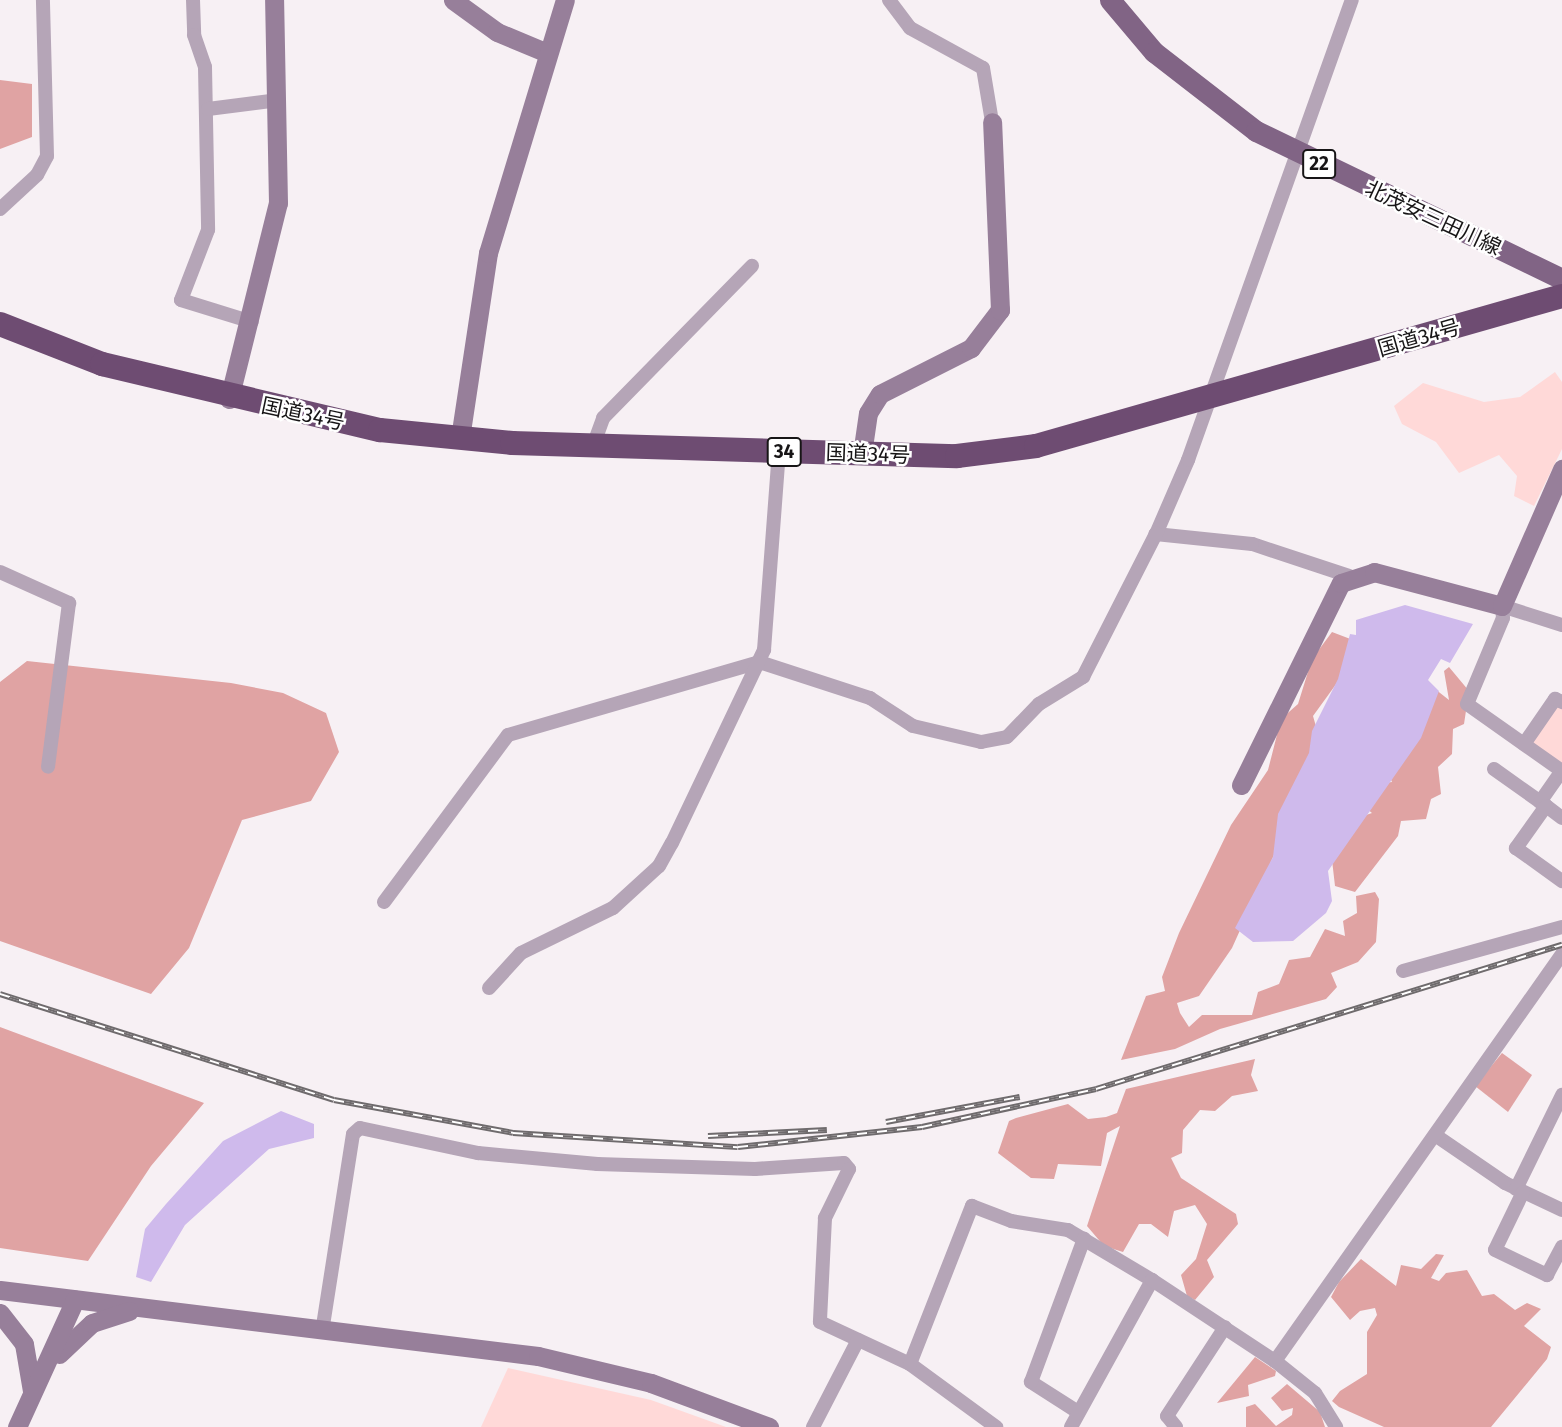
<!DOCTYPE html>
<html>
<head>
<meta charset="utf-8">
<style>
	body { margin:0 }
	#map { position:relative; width:1562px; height:1427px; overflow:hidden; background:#f7f0f4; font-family:"Fira Sans","Noto Sans JP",sans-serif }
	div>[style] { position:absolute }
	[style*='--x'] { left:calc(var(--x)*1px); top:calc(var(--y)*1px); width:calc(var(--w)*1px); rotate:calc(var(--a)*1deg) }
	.green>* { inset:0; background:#ffd9d8 }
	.forest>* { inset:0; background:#e0a3a3 }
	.water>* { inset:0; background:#cfbaec }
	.street>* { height:14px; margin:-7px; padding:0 7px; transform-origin:7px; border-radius:7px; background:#b5a5b7 }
	.secondary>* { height:19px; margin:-9.5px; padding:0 9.5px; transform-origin:9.5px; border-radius:9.5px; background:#977f9a }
	.primary>* { height:21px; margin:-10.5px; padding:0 10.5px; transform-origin:10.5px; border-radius:10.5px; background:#816485 }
	.highway>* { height:24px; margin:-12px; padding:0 12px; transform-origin:12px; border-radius:12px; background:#6e4c72 }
	.rail>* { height:6px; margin-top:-3px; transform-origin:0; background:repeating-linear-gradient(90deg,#fff 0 10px,#6f6b6d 0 20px); box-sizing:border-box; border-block:2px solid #6f6b6d }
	span { translate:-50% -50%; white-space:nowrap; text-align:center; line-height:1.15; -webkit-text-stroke:5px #fff; paint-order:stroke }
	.shield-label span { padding:2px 5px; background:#fff; border:2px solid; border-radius:5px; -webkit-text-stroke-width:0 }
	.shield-label { font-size:19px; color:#171516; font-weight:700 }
	.street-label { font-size:21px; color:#171516 }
</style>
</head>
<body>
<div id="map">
	<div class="green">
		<div style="clip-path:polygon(1555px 372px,1562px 382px,1562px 449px,1534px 506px,1514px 496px,1517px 476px,1499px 455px,1459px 473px,1436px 442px,1402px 424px,1394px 406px,1423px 383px,1484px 402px,1520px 397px)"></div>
		<div style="clip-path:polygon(1557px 705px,1562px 705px,1562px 766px,1531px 745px)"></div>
		<div style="clip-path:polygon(508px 1368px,651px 1400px,726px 1427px,481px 1427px)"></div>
	</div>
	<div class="forest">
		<div style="clip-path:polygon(0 80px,32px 84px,32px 137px,0 149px)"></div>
		<div style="clip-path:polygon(1332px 632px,1353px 640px,1342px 676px,1313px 716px,1317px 730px,1291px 817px,1232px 948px,1199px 996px,1177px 1003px,1180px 1013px,1189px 1027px,1202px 1015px,1252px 1015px,1258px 992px,1279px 984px,1289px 960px,1310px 957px,1325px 929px,1345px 936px,1343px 921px,1357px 913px,1356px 896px,1375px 892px,1379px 899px,1376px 942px,1358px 962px,1331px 973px,1337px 987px,1326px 999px,1220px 1029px,1175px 1049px,1121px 1060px,1146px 996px,1165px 991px,1162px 977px,1179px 933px,1231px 825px,1268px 770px,1281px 719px,1298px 704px,1312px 659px)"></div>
		<div style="clip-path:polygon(27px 661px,231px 683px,283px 693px,326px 713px,339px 752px,311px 801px,242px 820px,189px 948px,151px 994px,0 941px,0 682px)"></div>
		<div style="clip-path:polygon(1449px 667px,1469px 691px,1464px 724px,1453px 729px,1452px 754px,1438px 767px,1441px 794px,1431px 799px,1426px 819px,1401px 821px,1398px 836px,1355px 892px,1335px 886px,1332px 860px,1363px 816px,1372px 813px,1366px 808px,1384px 783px,1392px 782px,1389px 775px,1435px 689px,1449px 700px,1444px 671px)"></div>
		<div style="clip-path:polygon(0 1027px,204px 1103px,151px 1166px,88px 1261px,0 1248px)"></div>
		<div style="clip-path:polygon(1502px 1053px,1532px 1075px,1508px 1112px,1475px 1086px)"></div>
		<div style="clip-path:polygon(1255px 1059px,1251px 1075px,1258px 1091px,1232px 1096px,1215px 1111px,1200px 1110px,1183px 1130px,1182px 1153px,1171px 1158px,1181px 1178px,1236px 1214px,1238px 1224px,1207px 1260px,1214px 1277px,1195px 1300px,1187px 1296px,1181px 1275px,1196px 1259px,1207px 1224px,1195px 1205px,1174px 1211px,1168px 1237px,1151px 1224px,1139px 1224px,1123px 1252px,1104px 1246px,1087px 1226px,1120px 1126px,1107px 1133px,1101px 1166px,1058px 1164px,1054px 1179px,1031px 1178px,998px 1153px,1009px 1121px,1016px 1118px,1068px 1104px,1088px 1119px,1106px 1117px,1117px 1113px,1126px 1089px)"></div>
		<div style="clip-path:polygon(1436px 1254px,1444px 1255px,1431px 1278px,1439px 1281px,1446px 1273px,1467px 1270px,1482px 1296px,1494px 1294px,1515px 1310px,1527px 1303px,1541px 1309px,1524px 1326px,1551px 1347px,1547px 1359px,1491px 1427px,1384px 1427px,1339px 1407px,1332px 1401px,1340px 1391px,1367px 1374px,1367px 1332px,1377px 1315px,1375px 1308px,1360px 1311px,1350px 1320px,1331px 1297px,1339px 1282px,1361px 1259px,1396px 1286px,1401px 1265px,1421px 1269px)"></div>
		<div style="clip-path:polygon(1255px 1357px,1276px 1371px,1275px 1376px,1248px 1385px,1249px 1396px,1217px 1403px)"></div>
		<div style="clip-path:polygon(1287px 1384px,1320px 1412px,1325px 1427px,1246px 1427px,1246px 1407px,1255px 1404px,1276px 1426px,1292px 1415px,1293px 1408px,1282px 1411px,1271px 1398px)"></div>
	</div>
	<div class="water">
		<div style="clip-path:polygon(1405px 605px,1473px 624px,1450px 663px,1441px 659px,1428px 680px,1439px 691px,1421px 738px,1328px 871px,1332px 901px,1326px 913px,1293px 941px,1253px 942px,1235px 928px,1273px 857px,1278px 814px,1309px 753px,1312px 731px,1338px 679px,1350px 634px,1356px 635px,1356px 620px)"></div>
		<div style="clip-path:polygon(281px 1111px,314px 1124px,314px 1138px,269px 1149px,185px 1225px,151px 1282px,136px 1277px,145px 1229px,166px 1204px,223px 1141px)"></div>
	</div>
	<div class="street">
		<div style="--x:193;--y:0;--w:35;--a:88"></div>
		<div style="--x:194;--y:35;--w:34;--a:71"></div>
		<div style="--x:205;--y:67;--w:163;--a:88.9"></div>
		<div style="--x:208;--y:230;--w:75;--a:111.1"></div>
		<div style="--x:181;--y:300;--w:74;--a:17.2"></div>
		<div style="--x:889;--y:0;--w:35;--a:53"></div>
		<div style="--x:910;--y:28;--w:83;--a:28.7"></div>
		<div style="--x:983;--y:68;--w:55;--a:80.5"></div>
		<div style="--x:208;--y:109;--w:71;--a:-7.3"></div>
		<div style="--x:0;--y:209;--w:50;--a:-42.6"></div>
		<div style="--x:37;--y:175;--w:21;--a:-62"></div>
		<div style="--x:47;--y:156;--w:156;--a:-91.5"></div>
		<div style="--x:593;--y:446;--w:30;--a:-70"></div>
		<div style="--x:603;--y:418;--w:213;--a:-45.6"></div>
		<div style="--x:0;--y:572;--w:76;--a:24.2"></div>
		<div style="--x:69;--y:603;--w:165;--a:97.3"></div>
		<div style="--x:1349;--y:576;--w:102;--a:-161.7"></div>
		<div style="--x:1252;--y:544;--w:97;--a:-174.1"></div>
		<div style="--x:1156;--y:534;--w:81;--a:-66.6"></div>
		<div style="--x:1188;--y:460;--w:488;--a:-70.4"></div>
		<div style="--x:1524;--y:744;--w:55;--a:-55.4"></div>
		<div style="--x:1555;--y:699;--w:8;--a:23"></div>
		<div style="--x:1494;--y:769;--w:64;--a:35.4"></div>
		<div style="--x:1540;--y:802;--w:38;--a:-55"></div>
		<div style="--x:1562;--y:771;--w:116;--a:-144.8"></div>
		<div style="--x:1467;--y:704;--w:93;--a:-67.3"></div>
		<div style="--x:1503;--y:618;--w:12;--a:-95"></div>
		<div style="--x:1502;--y:606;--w:63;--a:17.6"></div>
		<div style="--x:1562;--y:818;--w:20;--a:-143"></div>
		<div style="--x:1546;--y:806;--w:52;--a:125.5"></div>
		<div style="--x:1516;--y:848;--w:57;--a:35.7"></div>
		<div style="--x:384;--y:902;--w:208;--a:-53.4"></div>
		<div style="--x:508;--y:735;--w:261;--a:-16.2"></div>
		<div style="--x:759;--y:662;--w:117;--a:18"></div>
		<div style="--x:870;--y:698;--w:51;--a:33.1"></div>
		<div style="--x:913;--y:726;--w:70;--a:13.2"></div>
		<div style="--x:981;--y:742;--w:26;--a:-11"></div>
		<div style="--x:1007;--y:737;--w:46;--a:-45.9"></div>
		<div style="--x:1039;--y:704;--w:52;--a:-31.5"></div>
		<div style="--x:1083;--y:677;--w:161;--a:-63"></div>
		<div style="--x:1403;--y:971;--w:165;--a:-15.5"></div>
		<div style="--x:489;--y:988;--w:47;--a:-47.6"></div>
		<div style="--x:521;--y:953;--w:102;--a:-26.1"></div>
		<div style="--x:613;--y:908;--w:62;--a:-42.4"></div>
		<div style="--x:659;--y:866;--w:26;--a:-61"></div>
		<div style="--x:672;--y:843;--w:214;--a:-64.5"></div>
		<div style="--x:764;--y:650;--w:199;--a:-85.7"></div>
		<div style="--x:1435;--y:1135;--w:85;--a:34.4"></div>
		<div style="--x:1505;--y:1183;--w:63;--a:25.3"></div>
		<div style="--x:1516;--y:1189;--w:105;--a:-63.9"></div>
		<div style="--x:1523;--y:1192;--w:64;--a:115.8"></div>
		<div style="--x:1495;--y:1250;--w:58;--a:25.7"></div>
		<div style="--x:1547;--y:1275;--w:32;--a:-62"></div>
		<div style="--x:322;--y:1332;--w:200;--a:-81.1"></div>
		<div style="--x:353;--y:1134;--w:9;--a:-41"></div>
		<div style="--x:360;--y:1128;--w:121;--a:12"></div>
		<div style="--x:478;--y:1153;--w:120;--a:5.3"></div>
		<div style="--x:597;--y:1164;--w:158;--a:1.8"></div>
		<div style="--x:755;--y:1169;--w:89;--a:-3.9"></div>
		<div style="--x:844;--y:1163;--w:8;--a:50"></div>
		<div style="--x:849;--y:1169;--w:55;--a:116.1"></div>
		<div style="--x:825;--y:1218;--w:104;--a:92.8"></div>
		<div style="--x:820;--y:1322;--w:99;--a:25"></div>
		<div style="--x:910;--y:1364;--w:107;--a:36.2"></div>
		<div style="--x:1275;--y:1361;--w:498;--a:-54.8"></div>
		<div style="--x:910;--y:1364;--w:170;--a:-68.6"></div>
		<div style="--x:972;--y:1206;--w:42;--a:21"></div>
		<div style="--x:1011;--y:1221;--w:58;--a:9"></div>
		<div style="--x:1068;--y:1230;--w:98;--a:30.8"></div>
		<div style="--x:1078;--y:1412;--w:56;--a:-147.4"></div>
		<div style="--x:1031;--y:1382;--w:153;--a:-69.7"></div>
		<div style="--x:813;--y:1427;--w:98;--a:-62.7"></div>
		<div style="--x:1071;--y:1427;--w:168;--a:-61.1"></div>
		<div style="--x:1152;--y:1280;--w:147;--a:33.4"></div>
		<div style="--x:1275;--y:1361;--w:51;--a:38.7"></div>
		<div style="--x:1315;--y:1393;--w:40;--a:58"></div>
		<div style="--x:1176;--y:1427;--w:14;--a:-129"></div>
		<div style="--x:1167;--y:1416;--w:106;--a:-56.9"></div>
	</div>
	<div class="secondary">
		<div style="--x:453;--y:0;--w:54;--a:36"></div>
		<div style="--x:497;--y:32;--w:52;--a:22.6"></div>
		<div style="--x:229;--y:399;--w:202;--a:-76"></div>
		<div style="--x:278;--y:203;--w:203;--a:-91.1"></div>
		<div style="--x:460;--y:438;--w:187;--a:-81.4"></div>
		<div style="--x:488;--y:253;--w:264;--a:-73.1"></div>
		<div style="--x:862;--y:454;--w:41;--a:-81.7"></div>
		<div style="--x:868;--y:413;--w:22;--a:-58"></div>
		<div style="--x:880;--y:394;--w:102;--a:-26.8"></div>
		<div style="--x:971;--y:348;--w:48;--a:-52.7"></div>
		<div style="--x:1000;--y:310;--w:188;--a:-92.4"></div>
		<div style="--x:1241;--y:785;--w:225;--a:-63.7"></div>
		<div style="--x:1341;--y:583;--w:35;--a:-18"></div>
		<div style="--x:1374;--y:572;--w:132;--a:14.9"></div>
		<div style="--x:1502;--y:606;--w:150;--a:-66.3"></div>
		<div style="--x:0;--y:1290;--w:542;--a:6.99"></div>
		<div style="--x:538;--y:1356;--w:116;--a:13.4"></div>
		<div style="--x:651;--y:1383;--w:126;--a:20.4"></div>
		<div style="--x:0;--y:1313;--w:39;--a:52"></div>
		<div style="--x:24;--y:1344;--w:48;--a:80.3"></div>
		<div style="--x:59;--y:1354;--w:45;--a:-43.2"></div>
		<div style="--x:92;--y:1323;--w:39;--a:-18"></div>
		<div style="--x:17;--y:1427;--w:140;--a:-65.5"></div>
	</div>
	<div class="primary">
		<div style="--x:1110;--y:0;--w:68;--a:49.8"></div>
		<div style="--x:1154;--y:52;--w:129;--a:37.8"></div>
		<div style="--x:1256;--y:131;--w:340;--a:25.8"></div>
	</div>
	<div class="highway">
		<div style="--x:0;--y:324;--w:110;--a:21.4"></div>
		<div style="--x:102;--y:364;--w:286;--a:13.4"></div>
		<div style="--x:380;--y:430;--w:133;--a:5.6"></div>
		<div style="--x:512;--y:443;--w:445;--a:1.7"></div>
		<div style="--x:957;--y:456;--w:80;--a:-7.2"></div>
		<div style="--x:1036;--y:446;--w:547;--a:-15.92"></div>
	</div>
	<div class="rail">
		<div style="--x:0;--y:994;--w:350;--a:17.6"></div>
		<div style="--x:334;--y:1100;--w:182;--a:10.4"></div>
		<div style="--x:513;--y:1133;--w:225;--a:3.6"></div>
		<div style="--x:738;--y:1147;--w:185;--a:-6.2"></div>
		<div style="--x:922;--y:1127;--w:178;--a:-12.3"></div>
		<div style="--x:1096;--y:1089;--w:488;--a:-17.2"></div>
		<div style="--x:886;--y:1122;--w:136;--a:-10.6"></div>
		<div style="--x:708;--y:1136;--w:119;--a:-2.9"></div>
	</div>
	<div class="shield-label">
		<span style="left:1319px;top:164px">22</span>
		<span style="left:784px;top:452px">34</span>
	</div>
	<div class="street-label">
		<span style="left:1433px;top:218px;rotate:25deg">北茂安三田川線</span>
		<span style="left:1419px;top:338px;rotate:-16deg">国道34号</span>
		<span style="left:303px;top:414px;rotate:12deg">国道34号</span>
		<span style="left:868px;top:454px;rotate:2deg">国道34号</span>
	</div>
</div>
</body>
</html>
